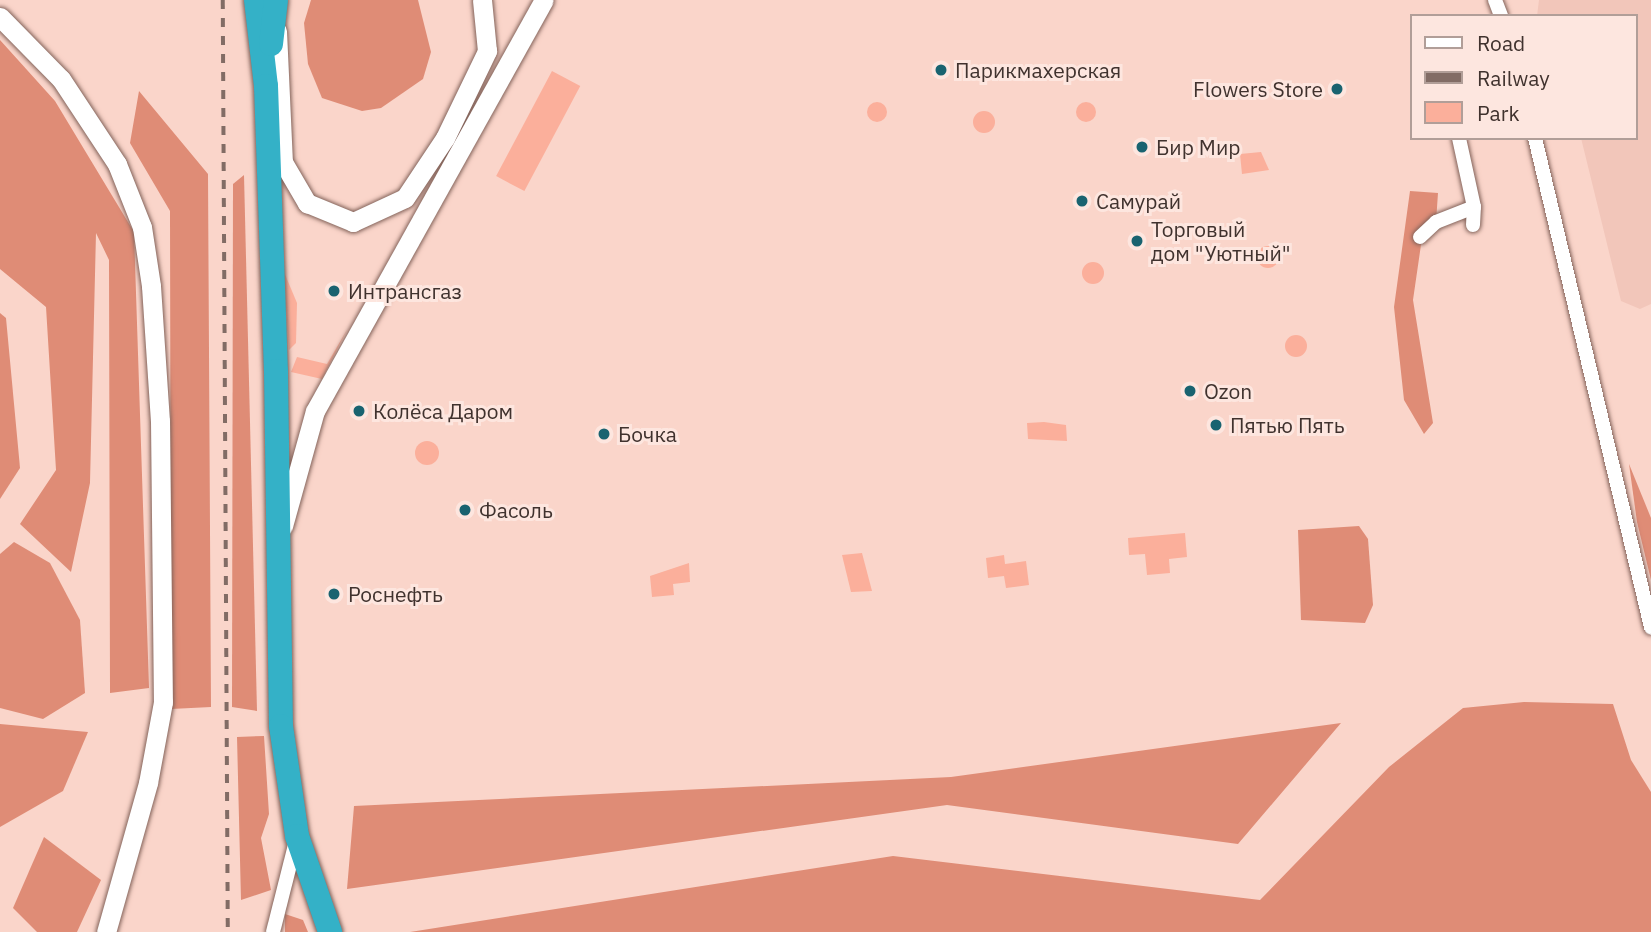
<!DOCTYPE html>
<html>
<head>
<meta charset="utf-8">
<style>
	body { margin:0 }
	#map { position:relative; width:1651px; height:932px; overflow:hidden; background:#fad5ca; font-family:"IBM Plex Sans",sans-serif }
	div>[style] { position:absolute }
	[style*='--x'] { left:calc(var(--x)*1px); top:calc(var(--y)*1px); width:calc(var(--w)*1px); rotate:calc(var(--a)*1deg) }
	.built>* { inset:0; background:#f2c6ba }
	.green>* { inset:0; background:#fbaf9b; transform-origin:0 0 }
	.round { border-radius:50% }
	.forest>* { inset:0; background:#df8c76 }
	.roads { filter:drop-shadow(0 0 2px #83635a) drop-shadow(0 0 2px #83635a) }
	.street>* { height:14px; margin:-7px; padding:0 7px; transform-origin:7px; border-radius:7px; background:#fff }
	.secondary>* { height:19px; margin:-9.5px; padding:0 9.5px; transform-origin:9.5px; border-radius:9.5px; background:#fff }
	.highway>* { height:24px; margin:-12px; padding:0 12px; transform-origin:12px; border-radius:12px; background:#34b1c7 }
	.rail>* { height:3.5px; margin-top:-1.75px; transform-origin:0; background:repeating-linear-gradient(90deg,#826c65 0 9px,transparent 0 18px) }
	.dots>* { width:19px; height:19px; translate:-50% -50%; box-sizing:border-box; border:4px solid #fde6df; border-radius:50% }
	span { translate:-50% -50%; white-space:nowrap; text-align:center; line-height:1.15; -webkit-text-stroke:6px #fde6df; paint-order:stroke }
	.poi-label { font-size:21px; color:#40322e }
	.left { translate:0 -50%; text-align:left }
	.right { translate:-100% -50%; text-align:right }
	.legend { position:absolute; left:1410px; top:14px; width:228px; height:126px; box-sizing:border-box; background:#fde6df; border:2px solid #b19e98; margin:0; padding:9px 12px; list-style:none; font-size:21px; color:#40322e }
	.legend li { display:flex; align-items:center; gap:14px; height:35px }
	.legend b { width:35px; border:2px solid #b19e98 }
</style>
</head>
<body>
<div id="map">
	<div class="built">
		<div style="clip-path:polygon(1539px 0,1651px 0,1651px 304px,1640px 309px,1621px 301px,1581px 138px,1635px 138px,1635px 16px,1537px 16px)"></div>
	</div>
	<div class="green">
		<div style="left:552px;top:71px;width:32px;height:119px;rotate:28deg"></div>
		<div class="round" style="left:1076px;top:102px;width:20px;height:20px"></div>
		<div class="round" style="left:867px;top:102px;width:20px;height:20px"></div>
		<div class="round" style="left:973px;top:111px;width:22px;height:22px"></div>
		<div style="clip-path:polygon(1261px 152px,1269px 170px,1242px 174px,1240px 154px)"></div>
		<div class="round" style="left:1257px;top:246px;width:22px;height:22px"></div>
		<div class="round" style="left:1082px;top:262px;width:22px;height:22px"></div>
		<div style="clip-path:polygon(284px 272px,297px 303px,296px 343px,289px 350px)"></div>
		<div style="clip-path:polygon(348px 328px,322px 379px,291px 372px,297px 357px,327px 364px)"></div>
		<div class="round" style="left:1285px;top:335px;width:22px;height:22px"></div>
		<div style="clip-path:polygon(1044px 422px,1066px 425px,1067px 441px,1028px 439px,1027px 423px)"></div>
		<div class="round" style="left:415px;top:441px;width:24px;height:24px"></div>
		<div style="clip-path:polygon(1185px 533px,1187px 557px,1169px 559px,1170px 573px,1147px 575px,1145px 554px,1129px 555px,1128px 538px)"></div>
		<div style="clip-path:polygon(862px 553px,872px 591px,851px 592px,842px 555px)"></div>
		<div style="clip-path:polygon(1004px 555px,1005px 564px,1026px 561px,1029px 585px,1006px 588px,1004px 576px,988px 578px,986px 558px)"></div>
		<div style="clip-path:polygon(689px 563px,690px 582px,673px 584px,674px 595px,652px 597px,650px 576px)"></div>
	</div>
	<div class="forest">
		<div style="clip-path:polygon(311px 0,418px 0,431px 52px,423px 79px,381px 108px,362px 111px,322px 98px,308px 64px,304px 23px)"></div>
		<div style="clip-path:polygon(0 40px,55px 101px,134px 232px,149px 688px,110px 693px,109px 260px,96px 233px,90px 483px,71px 572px,20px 524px,56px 470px,46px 307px,0 269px)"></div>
		<div style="clip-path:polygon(139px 91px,208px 174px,211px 707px,171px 709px,170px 211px,130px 143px)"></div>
		<div style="clip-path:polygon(244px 175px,257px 711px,232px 707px,233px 184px)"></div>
		<div style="clip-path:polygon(1410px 191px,1438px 193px,1436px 222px,1423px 231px,1413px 300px,1433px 423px,1424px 434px,1404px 400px,1394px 307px)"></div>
		<div style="clip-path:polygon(0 313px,6px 318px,20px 468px,0 499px)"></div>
		<div style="clip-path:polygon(1629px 464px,1651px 518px,1651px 580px,1637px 522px)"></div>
		<div style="clip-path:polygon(1359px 526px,1368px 539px,1373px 605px,1365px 623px,1301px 620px,1298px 530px)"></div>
		<div style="clip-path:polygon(14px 542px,50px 563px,80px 620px,85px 693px,43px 719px,0 708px,0 554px)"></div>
		<div style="clip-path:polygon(1524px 702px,1613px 704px,1631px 760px,1651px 792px,1651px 932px,410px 932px,893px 856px,1260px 900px,1389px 767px,1463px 708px)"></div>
		<div style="clip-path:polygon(1341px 723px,1238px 844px,947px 805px,347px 889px,354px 806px,951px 777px)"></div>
		<div style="clip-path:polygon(0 724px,88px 732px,63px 791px,0 827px)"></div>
		<div style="clip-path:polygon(264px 736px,269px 814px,261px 838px,271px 890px,241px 900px,237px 737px)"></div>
		<div style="clip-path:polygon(44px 837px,101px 880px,77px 932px,37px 932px,13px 908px)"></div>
		<div style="clip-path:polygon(285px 914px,303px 920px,308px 932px,285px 932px)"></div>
	</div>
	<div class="roads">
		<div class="street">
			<div style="--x:1495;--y:0;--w:17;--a:69"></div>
			<div style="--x:1535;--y:138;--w:503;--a:76.66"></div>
			<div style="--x:1473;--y:225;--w:18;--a:-87"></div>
			<div style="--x:1420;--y:237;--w:22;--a:-43"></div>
			<div style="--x:1436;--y:222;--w:41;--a:-21.5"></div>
			<div style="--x:1474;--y:207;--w:71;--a:-102.3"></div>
			<div style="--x:273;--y:932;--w:94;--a:-75.8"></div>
		</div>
		<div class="secondary">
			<div style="--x:0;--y:17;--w:87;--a:45.5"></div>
			<div style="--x:61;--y:79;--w:102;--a:56.6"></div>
			<div style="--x:117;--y:164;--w:68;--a:68.4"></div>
			<div style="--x:142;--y:227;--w:60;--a:81.3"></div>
			<div style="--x:151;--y:286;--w:135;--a:86.2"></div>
			<div style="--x:160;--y:421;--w:281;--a:89.4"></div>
			<div style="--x:163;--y:702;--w:82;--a:100.5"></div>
			<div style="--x:148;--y:783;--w:155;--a:105.7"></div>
			<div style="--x:277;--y:31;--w:131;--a:87.4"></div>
			<div style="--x:283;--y:162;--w:48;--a:59.7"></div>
			<div style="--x:307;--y:203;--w:50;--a:22.4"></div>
			<div style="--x:353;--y:222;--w:57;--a:-24.8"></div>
			<div style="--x:405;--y:198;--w:72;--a:-56.3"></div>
			<div style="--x:445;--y:138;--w:97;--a:-64.2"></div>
			<div style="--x:487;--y:51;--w:51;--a:-95.6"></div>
			<div style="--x:283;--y:526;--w:119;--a:-74.5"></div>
			<div style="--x:315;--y:411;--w:470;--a:-60.9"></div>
		</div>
		<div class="highway">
			<div style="--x:256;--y:0;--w:87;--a:83.4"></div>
			<div style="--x:266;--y:86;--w:285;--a:88"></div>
			<div style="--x:276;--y:371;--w:355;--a:89.2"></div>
			<div style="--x:281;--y:726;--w:111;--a:81.7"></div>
			<div style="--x:297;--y:836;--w:102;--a:71"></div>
			<div style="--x:271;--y:44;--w:44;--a:-83.5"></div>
		</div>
	</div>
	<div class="rail">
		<div style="--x:223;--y:0;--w:932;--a:89.69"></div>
	</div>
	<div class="dots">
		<div style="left:941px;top:70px;background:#196370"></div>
		<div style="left:1337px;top:89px;background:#196370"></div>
		<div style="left:1142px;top:147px;background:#196370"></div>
		<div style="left:1082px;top:201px;background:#196370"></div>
		<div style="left:1137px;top:241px;background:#196370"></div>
		<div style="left:334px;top:291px;background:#196370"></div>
		<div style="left:1190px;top:391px;background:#196370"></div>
		<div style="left:359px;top:411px;background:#196370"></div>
		<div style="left:1216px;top:425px;background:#196370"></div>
		<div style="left:604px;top:434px;background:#196370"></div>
		<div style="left:465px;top:510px;background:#196370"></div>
		<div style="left:334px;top:594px;background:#196370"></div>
	</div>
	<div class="poi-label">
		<span class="left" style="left:955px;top:70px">Парикмахерская</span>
		<span class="right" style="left:1323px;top:89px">Flowers Store</span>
		<span class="left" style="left:1156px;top:147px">Бир Мир</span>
		<span class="left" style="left:1096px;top:201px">Самурай</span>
		<span class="left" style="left:1151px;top:241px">Торговый<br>дом "Уютный"</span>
		<span class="left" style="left:348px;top:291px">Интрансгаз</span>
		<span class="left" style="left:1204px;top:391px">Ozon</span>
		<span class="left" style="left:373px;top:411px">Колёса Даром</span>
		<span class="left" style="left:1230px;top:425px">Пятью Пять</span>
		<span class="left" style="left:618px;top:434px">Бочка</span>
		<span class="left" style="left:479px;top:510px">Фасоль</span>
		<span class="left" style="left:348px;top:594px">Роснефть</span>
	</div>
	<ul class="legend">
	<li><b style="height:9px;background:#fff"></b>Road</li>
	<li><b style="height:9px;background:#826c65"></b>Railway</li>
	<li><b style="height:19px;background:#fbaf9b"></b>Park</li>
	</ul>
</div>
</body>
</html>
